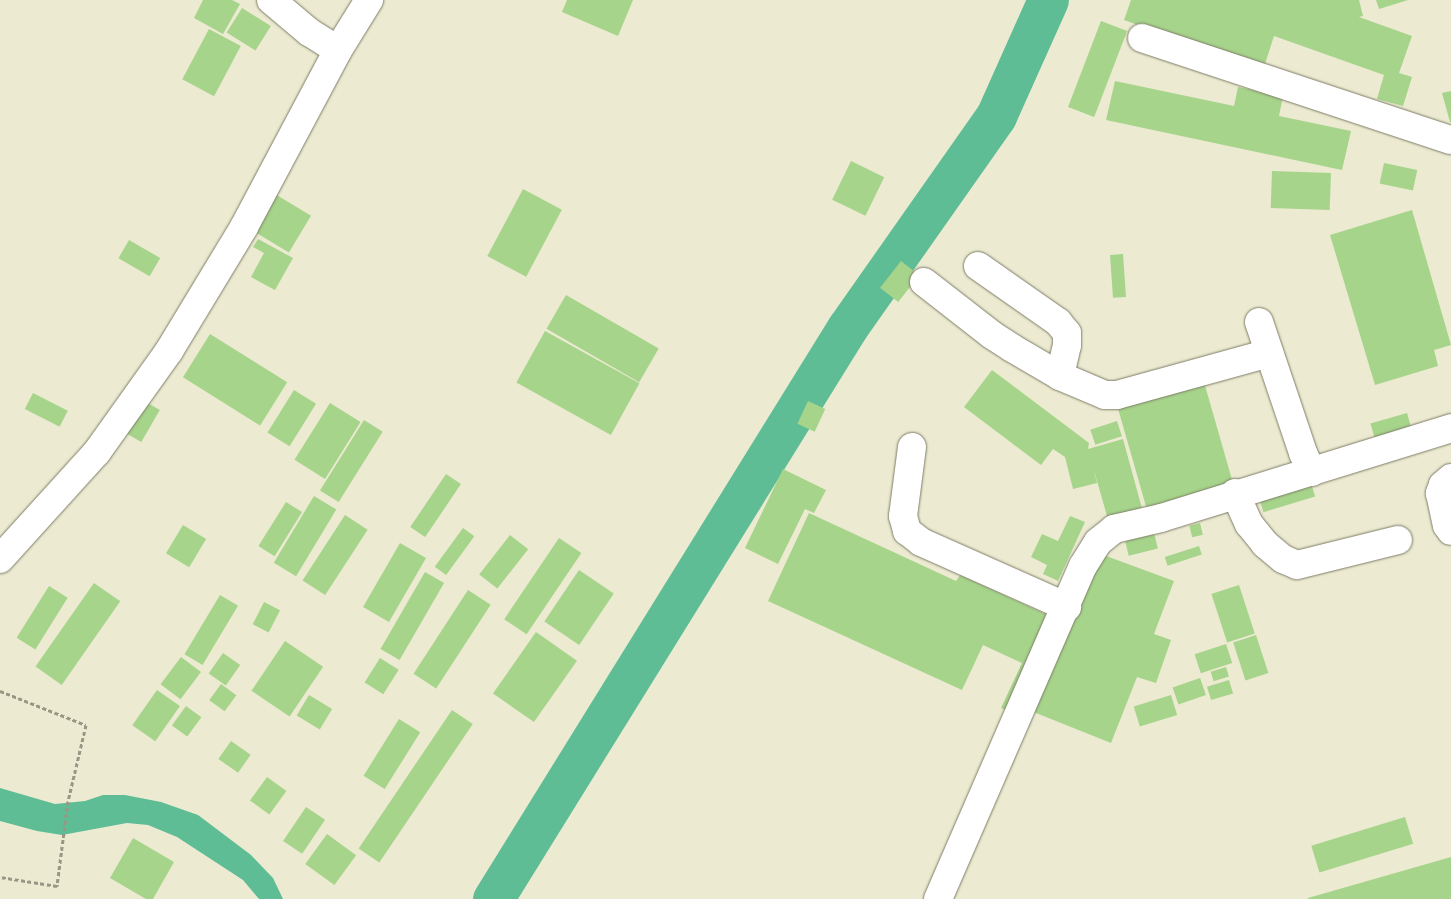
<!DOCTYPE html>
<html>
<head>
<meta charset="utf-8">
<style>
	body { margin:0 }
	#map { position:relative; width:1451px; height:899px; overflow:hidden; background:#ecead1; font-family:"Asap Condensed",sans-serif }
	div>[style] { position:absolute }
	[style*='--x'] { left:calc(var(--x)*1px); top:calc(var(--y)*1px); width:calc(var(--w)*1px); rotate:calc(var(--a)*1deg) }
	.water>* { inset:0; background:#5fbd96 }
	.river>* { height:41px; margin:-20.5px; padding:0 20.5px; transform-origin:20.5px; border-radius:20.5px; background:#5fbd96 }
	.building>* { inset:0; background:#a6d48b; transform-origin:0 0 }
	.path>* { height:3px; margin-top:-1.5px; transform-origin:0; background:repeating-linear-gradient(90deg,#989785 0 4px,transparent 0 6.5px) }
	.roads { filter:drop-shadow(0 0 1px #7e7c66) drop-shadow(0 0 1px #7e7c66) }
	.minor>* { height:28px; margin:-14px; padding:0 14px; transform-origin:14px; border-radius:14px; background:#fff }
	span { translate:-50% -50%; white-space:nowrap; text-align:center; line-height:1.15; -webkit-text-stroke:5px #fff; paint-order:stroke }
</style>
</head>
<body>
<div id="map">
	<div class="water">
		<div style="clip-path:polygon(0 788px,55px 804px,85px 801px,103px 795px,125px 795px,161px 802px,198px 815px,251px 855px,273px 878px,283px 899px,259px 899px,243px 880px,177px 837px,148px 825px,127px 823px,62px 835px,37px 831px,0 821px)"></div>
	</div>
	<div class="river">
		<div style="--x:493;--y:899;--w:672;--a:-58.2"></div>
		<div style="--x:847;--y:328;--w:259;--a:-54.9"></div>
		<div style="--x:996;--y:116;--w:127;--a:-65.9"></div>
	</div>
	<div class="building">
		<div style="clip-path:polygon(203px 0,232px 0,240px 4px,223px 34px,194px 18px)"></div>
		<div style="clip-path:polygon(567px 0,633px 0,618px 36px,562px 12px)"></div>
		<div style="clip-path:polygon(1131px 0,1359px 0,1363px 16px,1359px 17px,1412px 36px,1399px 73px,1412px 77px,1403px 106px,1377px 99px,1384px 75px,1274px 36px,1263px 70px,1124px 20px)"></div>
		<div style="clip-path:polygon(1376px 0,1408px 0,1379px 9px)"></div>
		<div style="left:242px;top:8px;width:34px;height:29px;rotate:32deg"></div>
		<div style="left:1101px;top:21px;width:28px;height:92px;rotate:21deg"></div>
		<div style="left:209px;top:29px;width:36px;height:57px;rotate:28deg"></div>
		<div style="clip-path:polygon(1115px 81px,1234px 106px,1238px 87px,1283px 96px,1279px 116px,1351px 131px,1342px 170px,1106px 120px)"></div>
		<div style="clip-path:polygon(1451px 91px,1451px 122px,1450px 122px,1442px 93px)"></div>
		<div style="left:851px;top:161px;width:37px;height:43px;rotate:26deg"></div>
		<div style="left:1384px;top:163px;width:34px;height:21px;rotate:12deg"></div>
		<div style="left:1272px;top:171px;width:59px;height:37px;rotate:2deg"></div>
		<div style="left:523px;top:189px;width:44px;height:76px;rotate:28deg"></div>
		<div style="left:275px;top:194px;width:42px;height:43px;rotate:31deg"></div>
		<div style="clip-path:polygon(1412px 210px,1451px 345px,1434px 350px,1438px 366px,1375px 385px,1330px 235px)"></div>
		<div style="clip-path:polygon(258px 239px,293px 258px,275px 290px,251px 277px,264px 253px,253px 247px)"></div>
		<div style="left:129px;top:240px;width:36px;height:21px;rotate:30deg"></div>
		<div style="left:1123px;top:254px;width:43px;height:13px;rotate:86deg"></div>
		<div style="left:901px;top:261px;width:23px;height:34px;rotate:38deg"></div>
		<div style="left:566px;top:295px;width:107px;height:39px;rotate:30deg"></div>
		<div style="left:545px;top:331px;width:108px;height:59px;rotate:29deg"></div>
		<div style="left:210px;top:334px;width:91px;height:51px;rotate:32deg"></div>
		<div style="clip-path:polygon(992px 370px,1089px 443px,1088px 449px,1123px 439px,1143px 512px,1109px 523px,1093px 467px,1097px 483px,1073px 489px,1065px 457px,1053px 449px,1041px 465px,964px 407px)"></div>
		<div style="left:1204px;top:382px;width:111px;height:90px;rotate:74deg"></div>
		<div style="left:294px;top:390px;width:26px;height:50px;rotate:32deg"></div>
		<div style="left:33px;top:393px;width:39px;height:18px;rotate:27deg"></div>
		<div style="left:139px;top:398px;width:24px;height:37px;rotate:30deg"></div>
		<div style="left:808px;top:401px;width:19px;height:25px;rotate:25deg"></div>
		<div style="left:330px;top:403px;width:36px;height:67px;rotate:32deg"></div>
		<div style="left:1407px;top:413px;width:19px;height:38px;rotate:74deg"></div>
		<div style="left:364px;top:420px;width:22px;height:83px;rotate:32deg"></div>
		<div style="left:1117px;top:421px;width:16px;height:28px;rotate:72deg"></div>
		<div style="clip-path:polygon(783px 469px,826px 490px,814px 513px,805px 509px,778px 564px,745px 548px)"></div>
		<div style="left:446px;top:474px;width:18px;height:64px;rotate:34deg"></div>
		<div style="left:1311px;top:483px;width:14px;height:54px;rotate:73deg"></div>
		<div style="left:314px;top:496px;width:26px;height:78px;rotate:31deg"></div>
		<div style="left:286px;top:502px;width:19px;height:52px;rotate:32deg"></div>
		<div style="clip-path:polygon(809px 513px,956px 581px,960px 575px,1052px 617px,1008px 711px,1001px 708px,1022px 663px,983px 645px,962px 690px,768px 601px)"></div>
		<div style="left:345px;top:515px;width:27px;height:78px;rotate:33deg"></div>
		<div style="clip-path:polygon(1070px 516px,1085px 522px,1058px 581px,1043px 574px,1047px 565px,1031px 557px,1042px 534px,1058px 541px)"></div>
		<div style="left:1200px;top:523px;width:12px;height:11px;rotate:76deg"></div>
		<div style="left:183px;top:525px;width:27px;height:33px;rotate:31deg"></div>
		<div style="left:463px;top:528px;width:14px;height:48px;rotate:36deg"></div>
		<div style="left:1154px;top:533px;width:16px;height:30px;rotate:76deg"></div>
		<div style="left:510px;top:535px;width:23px;height:50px;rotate:38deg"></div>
		<div style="left:559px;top:538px;width:27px;height:98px;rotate:34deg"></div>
		<div style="left:400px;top:543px;width:30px;height:74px;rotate:30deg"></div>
		<div style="left:1199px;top:546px;width:9px;height:36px;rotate:72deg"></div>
		<div style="clip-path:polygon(1098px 553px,1174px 581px,1154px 634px,1171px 640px,1156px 683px,1137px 677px,1111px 743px,1031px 711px)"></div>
		<div style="left:579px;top:570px;width:42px;height:62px;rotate:34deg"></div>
		<div style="left:425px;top:572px;width:22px;height:89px;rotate:30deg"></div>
		<div style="left:94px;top:583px;width:32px;height:102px;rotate:35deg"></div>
		<div style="left:1239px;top:585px;width:51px;height:29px;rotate:72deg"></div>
		<div style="left:49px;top:586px;width:22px;height:61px;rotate:32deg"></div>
		<div style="left:468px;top:590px;width:27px;height:100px;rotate:33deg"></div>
		<div style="left:220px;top:595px;width:21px;height:69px;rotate:31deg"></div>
		<div style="left:264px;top:602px;width:18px;height:25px;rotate:27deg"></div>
		<div style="left:536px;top:632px;width:50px;height:75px;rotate:35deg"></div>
		<div style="left:1256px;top:635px;width:40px;height:24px;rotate:72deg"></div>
		<div style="left:285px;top:641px;width:46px;height:60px;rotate:34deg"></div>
		<div style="left:1226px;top:644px;width:20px;height:33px;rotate:72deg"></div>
		<div style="left:223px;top:653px;width:21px;height:25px;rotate:35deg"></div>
		<div style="left:181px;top:657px;width:25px;height:34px;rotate:37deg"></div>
		<div style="left:380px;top:658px;width:22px;height:29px;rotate:32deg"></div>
		<div style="left:1226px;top:667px;width:10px;height:16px;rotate:73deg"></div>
		<div style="left:1200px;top:678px;width:18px;height:29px;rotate:71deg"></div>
		<div style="left:1229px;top:680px;width:14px;height:23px;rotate:73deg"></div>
		<div style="left:221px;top:684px;width:19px;height:20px;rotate:36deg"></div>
		<div style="left:157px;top:690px;width:28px;height:43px;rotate:35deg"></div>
		<div style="left:309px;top:695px;width:27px;height:24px;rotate:31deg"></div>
		<div style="left:1171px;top:695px;width:21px;height:39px;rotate:73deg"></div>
		<div style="left:186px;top:706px;width:19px;height:24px;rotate:36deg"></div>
		<div style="left:452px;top:710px;width:25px;height:167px;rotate:34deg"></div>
		<div style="left:399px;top:719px;width:25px;height:67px;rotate:32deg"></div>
		<div style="left:231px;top:741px;width:24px;height:22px;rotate:35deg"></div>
		<div style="left:267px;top:777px;width:24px;height:29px;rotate:36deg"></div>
		<div style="left:306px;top:807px;width:23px;height:41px;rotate:34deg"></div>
		<div style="left:1405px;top:817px;width:28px;height:98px;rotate:73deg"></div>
		<div style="left:327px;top:834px;width:36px;height:37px;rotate:36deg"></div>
		<div style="clip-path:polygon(133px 838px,174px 862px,153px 899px,146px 899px,110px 878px)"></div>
		<div style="clip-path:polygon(1451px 857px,1451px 899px,1308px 899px,1308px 898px)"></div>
	</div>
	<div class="path">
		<div style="--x:0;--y:691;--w:92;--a:21.6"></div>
		<div style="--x:86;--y:725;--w:78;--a:103.3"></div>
		<div style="--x:68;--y:801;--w:86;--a:97.4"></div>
		<div style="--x:57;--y:886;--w:58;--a:-171"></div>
	</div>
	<div class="roads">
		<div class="minor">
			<div style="--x:271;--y:0;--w:50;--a:40.1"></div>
			<div style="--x:309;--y:32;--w:34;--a:32"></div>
			<div style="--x:1142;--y:38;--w:325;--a:18.3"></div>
			<div style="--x:978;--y:266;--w:98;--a:35"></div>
			<div style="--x:1058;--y:322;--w:14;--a:51"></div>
			<div style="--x:1067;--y:333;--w:12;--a:90"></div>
			<div style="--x:1067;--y:345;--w:32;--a:103"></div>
			<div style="--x:924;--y:282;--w:86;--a:37.9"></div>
			<div style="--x:992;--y:335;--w:24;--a:33"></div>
			<div style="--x:1012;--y:348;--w:56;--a:30.3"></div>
			<div style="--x:1060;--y:376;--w:49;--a:22.9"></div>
			<div style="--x:1105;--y:395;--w:12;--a:0"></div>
			<div style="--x:1117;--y:395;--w:158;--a:-15.4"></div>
			<div style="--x:1259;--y:322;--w:138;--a:71.4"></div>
			<div style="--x:1303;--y:453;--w:21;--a:65"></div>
			<div style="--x:912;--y:447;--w:70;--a:97.4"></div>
			<div style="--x:903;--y:516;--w:16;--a:75"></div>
			<div style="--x:907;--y:531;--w:18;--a:38"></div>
			<div style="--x:921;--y:542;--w:160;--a:24"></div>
			<div style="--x:1451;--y:478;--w:11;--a:139"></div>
			<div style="--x:1443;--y:485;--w:9;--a:111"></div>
			<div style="--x:1440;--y:493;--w:33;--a:78"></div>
			<div style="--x:1447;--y:525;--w:7;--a:56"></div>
			<div style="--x:1235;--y:493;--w:34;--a:66"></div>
			<div style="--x:1249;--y:524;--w:26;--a:51"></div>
			<div style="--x:1265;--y:544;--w:23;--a:40"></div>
			<div style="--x:1283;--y:559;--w:15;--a:23"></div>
			<div style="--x:1297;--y:565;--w:104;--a:-13.9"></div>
			<div style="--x:0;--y:559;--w:144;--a:-47.8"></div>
			<div style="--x:97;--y:452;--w:124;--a:-54.5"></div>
			<div style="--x:169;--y:351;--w:145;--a:-58.8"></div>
			<div style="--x:244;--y:227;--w:200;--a:-62"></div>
			<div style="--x:338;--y:50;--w:59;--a:-58.2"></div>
			<div style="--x:938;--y:899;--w:363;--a:-66.5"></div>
			<div style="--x:1083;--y:566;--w:28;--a:-58"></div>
			<div style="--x:1098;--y:542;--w:21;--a:-39"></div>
			<div style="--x:1114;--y:529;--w:48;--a:-13.2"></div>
			<div style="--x:1161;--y:518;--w:304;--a:-17.2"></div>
		</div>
	</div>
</div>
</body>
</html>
